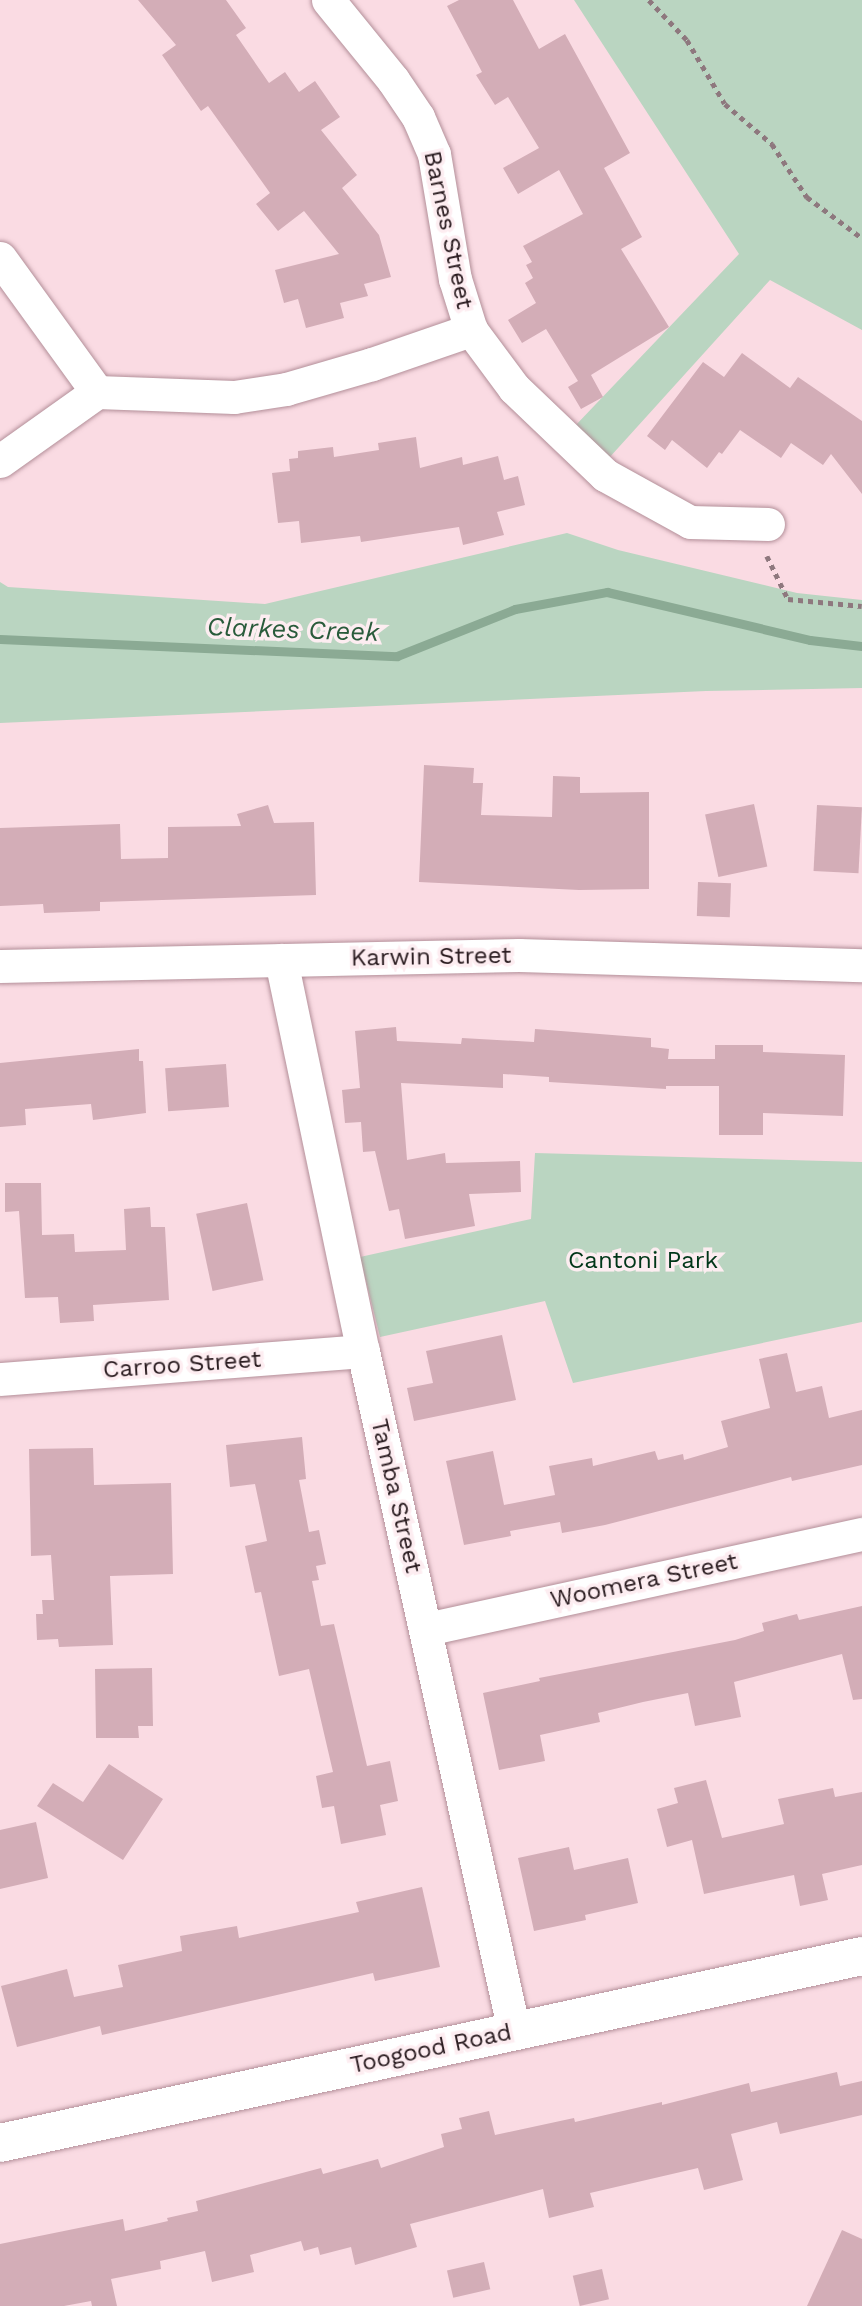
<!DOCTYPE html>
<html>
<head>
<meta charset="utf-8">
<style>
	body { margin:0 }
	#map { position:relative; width:862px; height:2306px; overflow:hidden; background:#fadbe3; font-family:"Work Sans",sans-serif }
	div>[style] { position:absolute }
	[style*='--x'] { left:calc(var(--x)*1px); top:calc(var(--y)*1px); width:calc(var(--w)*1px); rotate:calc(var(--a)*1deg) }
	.green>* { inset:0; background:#bad5c1 }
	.stream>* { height:9px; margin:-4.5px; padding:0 4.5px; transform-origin:4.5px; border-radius:4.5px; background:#8baa94 }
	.building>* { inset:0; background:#d3adb7; transform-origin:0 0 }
	.path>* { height:4.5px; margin-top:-2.25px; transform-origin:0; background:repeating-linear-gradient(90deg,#8e787e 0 5px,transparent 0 10px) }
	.roads { filter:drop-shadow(0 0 2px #b38f99) drop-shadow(0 0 2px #b38f99) }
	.minor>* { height:33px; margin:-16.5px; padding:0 16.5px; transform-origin:16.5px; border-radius:16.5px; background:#fff }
	.tertiary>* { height:38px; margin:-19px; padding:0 19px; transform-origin:19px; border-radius:19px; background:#fff }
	span { translate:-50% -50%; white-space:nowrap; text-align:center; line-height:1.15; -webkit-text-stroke:7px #fdedf1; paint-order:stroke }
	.street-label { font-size:24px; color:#281a1e }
	.park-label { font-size:24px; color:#003618 }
	.water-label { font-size:26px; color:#295b3b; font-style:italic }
</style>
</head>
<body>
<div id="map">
	<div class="green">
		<div style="clip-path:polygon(574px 0,862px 0,862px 330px,770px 280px,609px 458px,574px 427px,739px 254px)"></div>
		<div style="clip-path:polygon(567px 533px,618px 550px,797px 593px,862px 600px,862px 688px,706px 691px,0 723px,0 582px,8px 587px,265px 604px)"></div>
		<div style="clip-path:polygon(535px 1153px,862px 1162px,862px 1322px,573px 1383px,545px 1301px,380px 1337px,360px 1257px,531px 1219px)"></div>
	</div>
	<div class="stream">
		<div style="--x:0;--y:639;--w:397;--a:2.5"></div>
		<div style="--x:397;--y:656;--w:127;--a:-21.7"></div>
		<div style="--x:515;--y:609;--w:94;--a:-10.5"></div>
		<div style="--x:607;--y:592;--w:209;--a:13.3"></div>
		<div style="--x:810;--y:640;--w:52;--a:6.6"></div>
	</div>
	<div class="building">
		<div style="clip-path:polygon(138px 0,226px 0,246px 28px,236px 35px,269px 83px,285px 72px,299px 92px,315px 81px,340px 117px,321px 130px,357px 175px,342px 188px,379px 235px,391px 277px,364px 284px,368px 296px,340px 303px,344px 318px,306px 328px,298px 299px,284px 303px,275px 270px,339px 254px,304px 211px,278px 231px,256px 204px,270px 193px,208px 106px,201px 111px,162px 55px,176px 45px)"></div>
		<div style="clip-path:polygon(459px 0,513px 0,539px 49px,565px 34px,630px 153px,604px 168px,642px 237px,621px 249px,669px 327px,591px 375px,603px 397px,581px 409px,568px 387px,578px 381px,546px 329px,522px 343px,508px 320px,536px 303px,525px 283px,533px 278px,526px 265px,532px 262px,523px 246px,583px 214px,559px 170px,518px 194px,503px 168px,539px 148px,508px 97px,495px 105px,476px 75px,482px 72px,447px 6px)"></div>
		<div style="clip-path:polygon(742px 353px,790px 388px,798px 377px,862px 421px,862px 494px,831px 454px,823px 465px,791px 443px,781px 458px,740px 430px,722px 454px,719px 452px,707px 468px,672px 440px,665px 450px,647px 436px,703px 362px,724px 377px)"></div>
		<div style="clip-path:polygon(416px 437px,420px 468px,462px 457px,463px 465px,498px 456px,504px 480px,518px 476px,525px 505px,497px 512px,504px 535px,463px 545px,459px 527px,361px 542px,360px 536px,301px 543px,299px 521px,278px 523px,272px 473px,290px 471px,289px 459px,298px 458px,298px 451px,333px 447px,334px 457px,379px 450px,378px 443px)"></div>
		<div style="clip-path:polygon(424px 765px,474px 768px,473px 783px,483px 783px,481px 815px,552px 817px,553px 776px,580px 777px,580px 793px,649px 792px,649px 889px,579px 890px,419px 882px)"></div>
		<div style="left:754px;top:804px;width:64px;height:50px;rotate:78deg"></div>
		<div style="clip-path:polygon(268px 805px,274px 823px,314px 822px,316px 895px,100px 902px,100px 911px,44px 913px,43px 904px,0 906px,0 828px,120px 824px,121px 859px,168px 858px,168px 827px,241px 826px,237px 814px)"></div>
		<div style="left:817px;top:805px;width:45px;height:66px;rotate:3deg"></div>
		<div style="left:698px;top:882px;width:33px;height:34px;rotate:2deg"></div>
		<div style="clip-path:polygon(396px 1027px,397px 1041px,461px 1044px,462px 1038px,534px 1042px,535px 1029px,651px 1038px,651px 1047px,669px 1049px,668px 1059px,715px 1059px,715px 1045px,763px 1045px,763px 1052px,845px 1055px,843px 1116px,763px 1113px,763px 1135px,719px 1135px,719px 1086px,666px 1086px,666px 1089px,549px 1082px,549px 1077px,503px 1074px,503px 1088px,401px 1083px,407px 1160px,445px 1153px,446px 1163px,520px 1161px,521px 1192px,469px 1194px,475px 1226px,405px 1239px,399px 1209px,389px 1211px,375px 1151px,363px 1152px,361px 1122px,345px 1123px,342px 1090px,360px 1088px,355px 1031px)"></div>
		<div style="clip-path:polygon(139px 1049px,139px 1061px,143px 1061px,146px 1113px,93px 1120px,91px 1104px,25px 1109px,26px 1125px,0 1127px,0 1063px)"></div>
		<div style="left:226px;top:1064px;width:43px;height:61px;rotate:86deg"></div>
		<div style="clip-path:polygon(5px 1183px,41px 1183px,42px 1235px,74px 1234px,75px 1252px,126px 1250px,124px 1209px,150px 1207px,151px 1227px,165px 1227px,169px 1300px,93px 1305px,94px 1321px,60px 1323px,58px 1297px,25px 1298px,19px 1211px,5px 1212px)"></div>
		<div style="left:247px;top:1203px;width:79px;height:52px;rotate:78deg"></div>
		<div style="clip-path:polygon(502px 1335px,516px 1400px,414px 1421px,407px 1388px,433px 1383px,426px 1351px)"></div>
		<div style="clip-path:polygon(787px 1353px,796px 1392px,822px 1386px,829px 1418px,862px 1410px,862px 1465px,792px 1481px,791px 1477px,605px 1525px,562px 1533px,560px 1522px,510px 1531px,511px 1536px,464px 1545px,446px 1461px,493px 1451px,504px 1505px,555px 1495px,549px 1466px,592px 1458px,593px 1466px,655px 1451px,658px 1460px,683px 1454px,684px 1460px,728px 1447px,721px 1421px,770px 1408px,759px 1359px)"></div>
		<div style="clip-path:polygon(302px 1437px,306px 1479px,299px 1480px,309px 1532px,319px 1530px,326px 1564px,316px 1566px,319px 1580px,312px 1581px,321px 1626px,334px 1624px,367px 1766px,390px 1761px,398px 1801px,380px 1805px,386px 1835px,341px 1844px,334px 1806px,322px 1808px,316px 1776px,333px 1772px,309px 1669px,279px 1676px,261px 1592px,255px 1593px,245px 1546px,267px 1541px,255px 1484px,230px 1487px,226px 1445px)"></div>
		<div style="clip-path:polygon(93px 1448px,94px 1485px,171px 1483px,173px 1574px,110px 1576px,113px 1645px,59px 1647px,58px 1639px,37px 1640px,36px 1614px,43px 1614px,42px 1600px,54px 1600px,51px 1555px,31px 1556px,29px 1449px)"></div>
		<div style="clip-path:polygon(862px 1606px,862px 1699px,853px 1700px,842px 1654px,734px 1682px,741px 1717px,695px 1726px,688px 1693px,643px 1702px,598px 1713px,600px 1722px,540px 1735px,545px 1761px,499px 1770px,483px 1693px,540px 1681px,539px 1678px,735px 1640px,764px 1631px,762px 1623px,797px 1614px,799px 1620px)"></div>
		<div style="clip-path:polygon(152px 1668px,153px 1726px,138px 1726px,139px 1738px,96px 1738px,95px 1669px)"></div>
		<div style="clip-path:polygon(109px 1764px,163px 1799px,123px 1860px,37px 1806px,53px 1783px,83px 1802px)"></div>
		<div style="clip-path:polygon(706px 1780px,722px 1838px,784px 1824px,778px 1799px,833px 1788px,835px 1797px,862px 1792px,862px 1865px,822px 1874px,828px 1900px,800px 1906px,794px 1875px,704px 1894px,692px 1840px,667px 1847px,657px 1809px,678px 1803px,674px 1788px)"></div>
		<div style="clip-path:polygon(36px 1822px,48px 1878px,0 1889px,0 1830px)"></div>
		<div style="clip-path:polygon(569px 1847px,574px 1870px,628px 1858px,638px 1903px,585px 1915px,586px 1920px,534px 1931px,518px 1858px)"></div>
		<div style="clip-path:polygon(422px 1887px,440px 1967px,375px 1981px,373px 1973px,102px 2035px,100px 2026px,17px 2047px,1px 1986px,67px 1969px,74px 1997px,123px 1987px,118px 1965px,182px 1951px,180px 1936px,237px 1926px,239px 1938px,359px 1912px,356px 1902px)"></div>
		<div style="clip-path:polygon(837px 2072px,840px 2086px,862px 2081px,862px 2115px,780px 2134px,777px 2122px,731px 2134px,743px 2180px,704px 2190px,698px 2168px,590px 2193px,594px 2207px,549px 2218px,543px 2189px,410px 2224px,417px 2247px,355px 2265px,351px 2247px,320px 2255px,318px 2247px,304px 2251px,301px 2241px,250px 2255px,254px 2272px,212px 2282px,205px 2251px,160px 2261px,161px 2269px,111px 2279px,117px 2306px,92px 2306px,91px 2301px,64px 2306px,0 2306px,0 2244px,123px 2219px,125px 2231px,168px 2221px,167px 2218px,198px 2211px,196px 2201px,321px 2168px,323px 2174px,378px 2159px,381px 2168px,444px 2147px,441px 2134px,462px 2129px,459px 2118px,489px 2111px,495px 2135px,574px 2118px,575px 2122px,662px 2102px,662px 2105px,749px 2083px,751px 2092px)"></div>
		<div style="clip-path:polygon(842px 2230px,862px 2239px,862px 2306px,807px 2306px)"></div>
		<div style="left:484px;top:2262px;width:28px;height:38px;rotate:77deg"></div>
		<div style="left:602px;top:2269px;width:31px;height:30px;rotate:77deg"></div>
	</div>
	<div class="path">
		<div style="--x:649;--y:0;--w:55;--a:46.5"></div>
		<div style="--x:687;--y:40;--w:74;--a:59.3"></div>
		<div style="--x:725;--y:104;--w:62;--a:40.4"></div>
		<div style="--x:772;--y:144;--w:64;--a:56.6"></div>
		<div style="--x:807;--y:197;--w:69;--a:36.7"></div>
		<div style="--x:767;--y:556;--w:48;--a:64"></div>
		<div style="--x:788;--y:599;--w:74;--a:5.4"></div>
	</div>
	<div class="roads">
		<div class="minor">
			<div style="--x:328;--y:0;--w:103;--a:50.9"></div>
			<div style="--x:393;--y:80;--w:45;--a:56"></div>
			<div style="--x:418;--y:117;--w:40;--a:66.6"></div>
			<div style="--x:434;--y:154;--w:127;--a:80.5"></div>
			<div style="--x:455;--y:279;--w:53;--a:72.6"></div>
			<div style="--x:471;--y:330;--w:72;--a:53.4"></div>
			<div style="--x:514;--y:388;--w:126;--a:43.7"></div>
			<div style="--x:605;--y:475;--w:97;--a:28.9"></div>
			<div style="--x:690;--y:522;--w:78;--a:1.5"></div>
			<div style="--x:0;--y:258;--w:165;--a:54.1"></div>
			<div style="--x:0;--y:461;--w:119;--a:-35.4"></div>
			<div style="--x:97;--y:392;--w:137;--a:2.1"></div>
			<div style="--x:234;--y:397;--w:53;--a:-8.7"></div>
			<div style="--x:286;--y:389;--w:90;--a:-16.2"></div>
			<div style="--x:372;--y:364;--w:105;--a:-19"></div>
			<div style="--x:281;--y:960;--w:400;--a:78.2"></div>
			<div style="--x:363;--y:1351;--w:697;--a:77.48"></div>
			<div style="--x:0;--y:966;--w:519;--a:-1.21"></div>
			<div style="--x:519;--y:955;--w:343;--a:1.7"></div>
			<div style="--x:0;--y:1379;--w:364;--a:-4.4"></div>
			<div style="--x:426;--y:1629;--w:446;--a:-12.3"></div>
		</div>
		<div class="tertiary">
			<div style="--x:0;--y:2143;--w:882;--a:-12.24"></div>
		</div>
	</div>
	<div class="street-label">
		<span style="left:448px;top:230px;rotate:78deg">Barnes Street</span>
		<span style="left:431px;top:957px;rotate:-1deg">Karwin Street</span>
		<span style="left:182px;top:1365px;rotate:-4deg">Carroo Street</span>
		<span style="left:396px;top:1496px;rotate:77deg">Tamba Street</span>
		<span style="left:644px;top:1581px;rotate:-12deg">Woomera Street</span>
		<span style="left:431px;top:2049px;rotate:-12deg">Toogood Road</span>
	</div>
	<div class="park-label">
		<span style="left:643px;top:1261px">Cantoni Park</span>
	</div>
	<div class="water-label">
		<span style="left:293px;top:630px;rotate:2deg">Clarkes Creek</span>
	</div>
</div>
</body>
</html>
